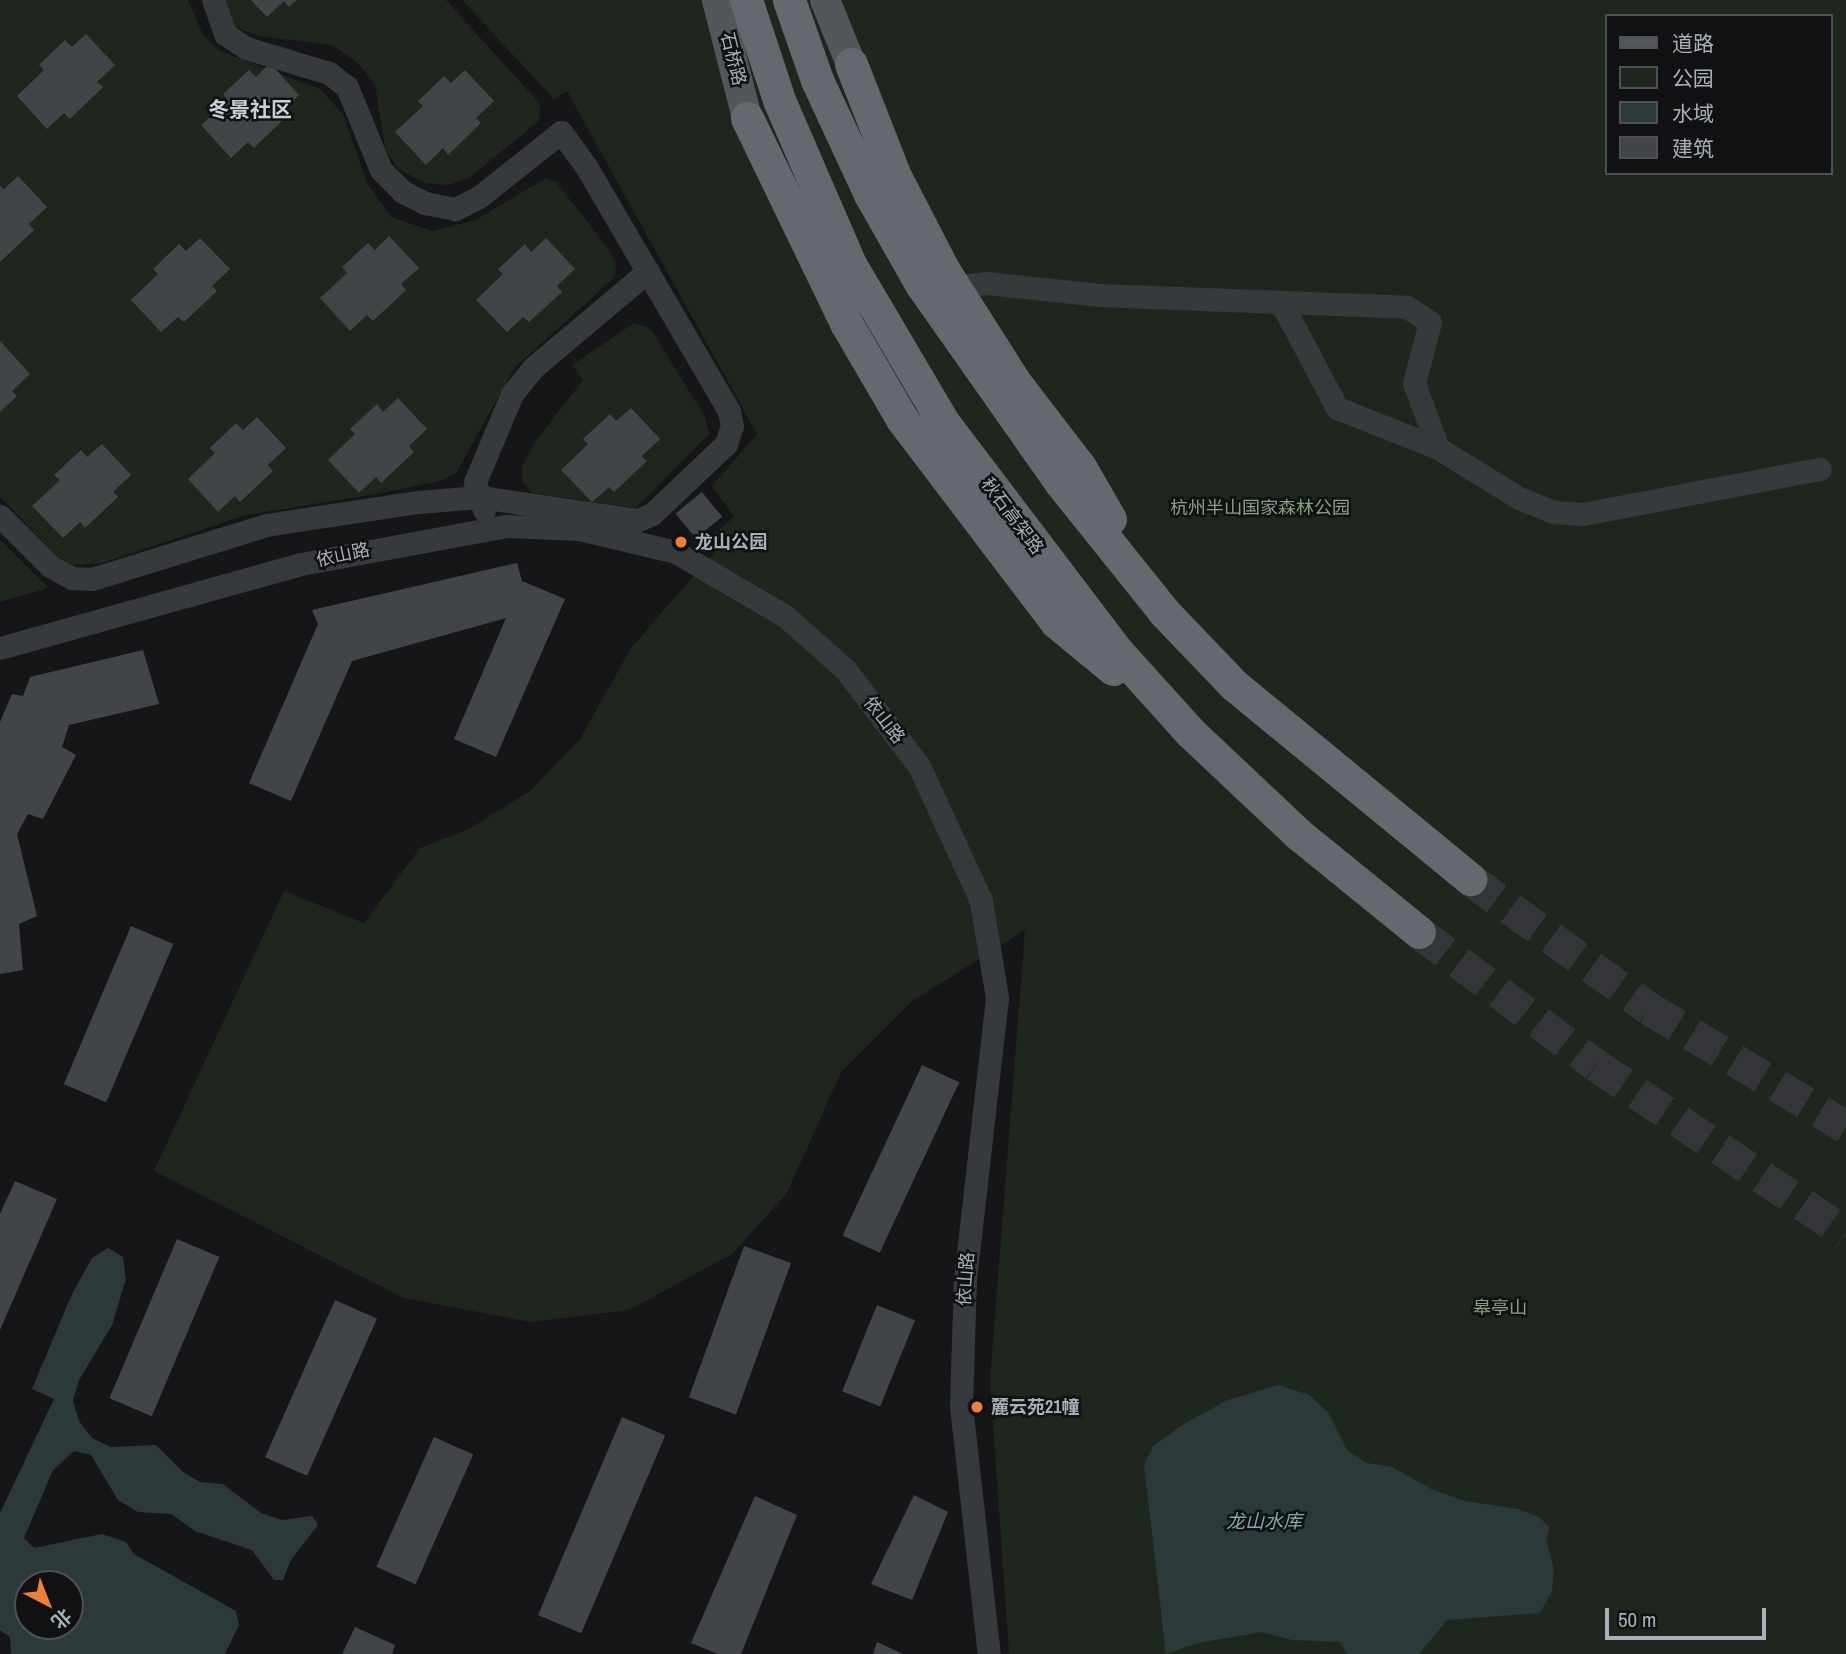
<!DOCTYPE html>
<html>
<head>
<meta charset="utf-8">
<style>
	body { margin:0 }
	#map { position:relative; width:1846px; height:1654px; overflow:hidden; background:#161618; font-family:"Archivo Narrow","Noto Sans SC",sans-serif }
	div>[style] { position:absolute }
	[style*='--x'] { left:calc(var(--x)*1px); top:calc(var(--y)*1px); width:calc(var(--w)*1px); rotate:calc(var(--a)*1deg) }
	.green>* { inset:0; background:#1f261e }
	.water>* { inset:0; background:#2c393b }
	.building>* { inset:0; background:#424548; transform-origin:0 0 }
	.highway-tunnel>* { height:33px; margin-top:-16.5px; transform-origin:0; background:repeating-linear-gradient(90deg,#333538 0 33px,transparent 0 50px) }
	.minor>* { height:23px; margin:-11.5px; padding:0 11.5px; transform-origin:11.5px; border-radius:11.5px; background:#373a3d }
	.major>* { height:30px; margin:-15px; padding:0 15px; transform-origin:15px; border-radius:15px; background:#53575c }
	.highway>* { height:33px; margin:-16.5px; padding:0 16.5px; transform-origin:16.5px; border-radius:16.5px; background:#63696e }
	.dots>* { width:19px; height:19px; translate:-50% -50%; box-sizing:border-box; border:4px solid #111113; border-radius:50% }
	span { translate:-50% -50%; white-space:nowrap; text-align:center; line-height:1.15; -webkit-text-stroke:5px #111113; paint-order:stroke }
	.street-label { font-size:18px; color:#a8b1b7 }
	.park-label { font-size:18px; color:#87a280 }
	.poi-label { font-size:18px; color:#a8b1b7; font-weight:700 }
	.left { translate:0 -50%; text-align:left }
	.water-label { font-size:19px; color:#81a8b1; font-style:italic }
	.quarter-label { font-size:21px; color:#c9cfd4; font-weight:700 }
	.legend { position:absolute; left:1605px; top:14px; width:228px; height:161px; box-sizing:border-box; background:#111113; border:2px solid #4d5155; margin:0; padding:9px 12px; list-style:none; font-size:21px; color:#a8b1b7 }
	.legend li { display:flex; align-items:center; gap:14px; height:35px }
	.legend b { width:35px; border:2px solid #4d5155 }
	.north { position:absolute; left:14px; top:1570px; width:70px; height:70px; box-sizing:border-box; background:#111113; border:2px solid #4d5155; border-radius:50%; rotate:138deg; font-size:19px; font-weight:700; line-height:28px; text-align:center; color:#a8b1b7 }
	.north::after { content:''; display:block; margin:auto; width:24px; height:32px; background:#eb803a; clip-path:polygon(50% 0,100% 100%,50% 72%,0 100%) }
	.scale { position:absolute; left:1605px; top:1608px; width:161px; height:32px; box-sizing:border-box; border:4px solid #a8b1b7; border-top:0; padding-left:9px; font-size:21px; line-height:24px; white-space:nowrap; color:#a8b1b7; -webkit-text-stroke:5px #111113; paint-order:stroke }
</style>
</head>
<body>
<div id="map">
	<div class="green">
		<div style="clip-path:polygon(0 0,188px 0,203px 35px,220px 51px,320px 89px,343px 114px,367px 183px,391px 217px,432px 231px,476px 220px,546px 178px,556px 182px,605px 244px,616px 263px,615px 277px,515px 367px,456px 473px,440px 481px,376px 494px,246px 515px,102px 563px,72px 565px,58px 557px,0 497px)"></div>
		<div style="clip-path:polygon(222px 0,446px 0,540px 104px,539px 121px,470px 177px,449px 185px,424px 183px,397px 168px,385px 148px,375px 84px,358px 63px,332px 45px,259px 36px,233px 26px)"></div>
		<div style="clip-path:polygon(evenodd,462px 0,1846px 0,1846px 1654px,1009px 1654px,990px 1380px,1025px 930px,911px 1002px,841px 1072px,787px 1193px,732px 1254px,629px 1310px,531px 1322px,404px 1298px,154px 1171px,284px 891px,364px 923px,420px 848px,469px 829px,530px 791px,580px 739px,631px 648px,718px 548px,706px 541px,734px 517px,712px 486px,757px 434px,567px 91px,554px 99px,462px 0,1606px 16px,1830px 16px,1830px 173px,1606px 173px,1606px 16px)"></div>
		<div style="clip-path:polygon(634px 323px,651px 329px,705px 417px,709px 434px,636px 508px,532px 493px,523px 482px,522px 467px,535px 442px,583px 380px,572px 365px)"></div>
		<div style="clip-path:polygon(0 540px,49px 588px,0 602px)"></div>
	</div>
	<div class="water">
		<div style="clip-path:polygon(evenodd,108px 1248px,123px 1257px,126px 1279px,112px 1325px,79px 1380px,73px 1400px,79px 1421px,92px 1438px,111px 1447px,156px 1445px,183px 1472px,200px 1482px,223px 1484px,261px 1513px,282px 1520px,312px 1516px,318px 1525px,291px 1560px,283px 1580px,274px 1580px,252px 1550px,195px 1531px,171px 1514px,138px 1512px,118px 1500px,91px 1455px,74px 1451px,53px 1470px,24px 1538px,34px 1548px,102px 1534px,126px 1542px,134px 1554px,236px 1611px,239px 1625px,225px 1654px,11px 1654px,10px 1637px,0 1630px,0 1513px,54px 1399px,32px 1389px,72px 1294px,92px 1258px,108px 1248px,28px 1584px,70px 1584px,70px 1626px,28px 1626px,28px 1584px)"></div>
		<div style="clip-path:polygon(1278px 1385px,1309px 1395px,1328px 1412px,1348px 1451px,1367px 1463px,1392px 1467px,1431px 1489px,1465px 1501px,1518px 1509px,1539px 1517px,1550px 1528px,1546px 1539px,1554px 1569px,1552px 1591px,1540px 1613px,1447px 1620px,1419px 1654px,1347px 1654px,1340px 1642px,1292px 1640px,1262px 1632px,1198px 1643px,1166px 1654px,1144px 1465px,1153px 1446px,1187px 1422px,1228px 1400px)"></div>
	</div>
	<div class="building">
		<div style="clip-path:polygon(251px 0,297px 0,289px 7px,284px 1px,267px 17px)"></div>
		<div style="clip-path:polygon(86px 34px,115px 65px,97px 82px,103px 87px,70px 119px,64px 113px,47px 129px,17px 96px,44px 70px,39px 65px,65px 40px,72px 47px)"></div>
		<div style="clip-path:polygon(270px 63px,299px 95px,282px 111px,286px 117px,254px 148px,248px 142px,231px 158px,201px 125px,228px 100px,223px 94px,249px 70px,256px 77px)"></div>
		<div style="clip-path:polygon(465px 70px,494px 101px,476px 118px,481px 123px,448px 155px,443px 148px,426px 165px,395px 132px,423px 106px,418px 101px,444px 76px,451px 83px)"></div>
		<div style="clip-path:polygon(18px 176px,47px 207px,29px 224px,34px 230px,0 262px,0 186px,4px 189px)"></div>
		<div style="clip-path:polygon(389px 236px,419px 268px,401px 284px,406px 290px,373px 321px,367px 315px,350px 331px,320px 298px,347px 273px,342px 267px,368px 243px,375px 250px)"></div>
		<div style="clip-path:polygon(200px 238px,230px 269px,212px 286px,217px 291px,184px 322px,178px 317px,161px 332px,131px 300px,158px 274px,153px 269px,179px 244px,186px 251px)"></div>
		<div style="clip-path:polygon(546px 238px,575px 269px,557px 286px,562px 292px,529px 322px,523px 317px,507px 332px,476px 300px,503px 274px,498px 269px,525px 244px,531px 252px)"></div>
		<div style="clip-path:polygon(0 341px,30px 374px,12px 391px,17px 396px,0 412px)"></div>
		<div style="clip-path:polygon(398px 398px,427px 429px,409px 446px,414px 452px,381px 483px,376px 477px,359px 493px,328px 460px,355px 434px,350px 429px,377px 404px,383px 412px)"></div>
		<div style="clip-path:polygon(631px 408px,660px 439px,642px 456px,647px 461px,614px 492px,609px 487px,592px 502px,561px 470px,588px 444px,583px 439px,610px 414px,616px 421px)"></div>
		<div style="clip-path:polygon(257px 417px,286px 448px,268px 465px,273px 471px,240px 502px,235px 496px,218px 512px,188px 479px,215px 453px,210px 448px,236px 423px,243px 430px)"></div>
		<div style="clip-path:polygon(102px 444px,131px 475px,113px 492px,118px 497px,85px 528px,80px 522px,63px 538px,32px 506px,60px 480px,54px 475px,81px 450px,87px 457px)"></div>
		<div style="left:702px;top:492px;width:32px;height:34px;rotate:51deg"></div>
		<div style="clip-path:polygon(517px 563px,522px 581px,565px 599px,496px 757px,454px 739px,506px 618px,352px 661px,291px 801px,249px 783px,318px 624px,312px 610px)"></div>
		<div style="clip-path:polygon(143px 650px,159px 704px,69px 725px,62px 747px,76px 755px,43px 819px,28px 814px,17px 834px,37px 916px,19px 924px,23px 970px,0 974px,0 722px,12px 694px,23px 696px,30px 677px)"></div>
		<div style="left:131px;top:926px;width:46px;height:172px;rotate:23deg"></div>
		<div style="left:922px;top:1065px;width:41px;height:188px;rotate:25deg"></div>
		<div style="clip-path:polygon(15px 1181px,57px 1199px,0 1330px,0 1214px)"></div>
		<div style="left:177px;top:1239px;width:46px;height:173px;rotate:23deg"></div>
		<div style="left:744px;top:1246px;width:50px;height:161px;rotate:20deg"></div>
		<div style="left:335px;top:1300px;width:46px;height:172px;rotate:24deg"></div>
		<div style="left:877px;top:1305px;width:41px;height:93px;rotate:22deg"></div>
		<div style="left:622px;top:1417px;width:47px;height:215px;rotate:23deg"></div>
		<div style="left:434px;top:1437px;width:43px;height:142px;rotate:24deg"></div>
		<div style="clip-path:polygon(914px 1495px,948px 1512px,912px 1600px,871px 1584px)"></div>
		<div style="clip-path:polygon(755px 1496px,797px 1515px,741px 1654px,718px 1654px,691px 1643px)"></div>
		<div style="clip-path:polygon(355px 1627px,395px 1645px,392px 1654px,342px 1654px)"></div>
		<div style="clip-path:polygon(877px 1642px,903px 1654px,873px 1654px)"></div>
	</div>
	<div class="highway-tunnel">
		<div style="--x:1470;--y:879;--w:221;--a:35.8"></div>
		<div style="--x:1649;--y:1008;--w:230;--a:31.1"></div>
		<div style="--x:1419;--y:932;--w:221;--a:36.9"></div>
		<div style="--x:1596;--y:1065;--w:301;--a:33.9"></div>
	</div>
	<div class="minor">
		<div style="--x:954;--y:287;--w:33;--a:-7"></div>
		<div style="--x:987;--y:283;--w:113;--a:6.1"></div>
		<div style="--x:1099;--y:295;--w:308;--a:2.2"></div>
		<div style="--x:1407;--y:307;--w:27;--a:33"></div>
		<div style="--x:1430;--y:322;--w:63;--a:104.7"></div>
		<div style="--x:1414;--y:383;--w:69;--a:69.7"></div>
		<div style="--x:1282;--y:304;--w:118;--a:62.1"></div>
		<div style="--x:1337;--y:408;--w:109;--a:21.6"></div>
		<div style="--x:1438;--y:448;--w:95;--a:31.7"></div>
		<div style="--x:1519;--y:498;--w:38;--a:22"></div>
		<div style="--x:1554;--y:512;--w:29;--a:4"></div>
		<div style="--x:1583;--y:514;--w:241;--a:-10.8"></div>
		<div style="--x:484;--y:510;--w:29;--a:-108"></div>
		<div style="--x:475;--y:482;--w:95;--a:-67.2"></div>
		<div style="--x:512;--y:394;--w:35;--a:-51"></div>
		<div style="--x:534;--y:367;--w:149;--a:-40.1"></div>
		<div style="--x:0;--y:516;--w:71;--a:45"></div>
		<div style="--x:50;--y:566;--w:25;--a:29"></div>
		<div style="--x:72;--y:578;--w:20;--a:3"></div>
		<div style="--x:92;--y:579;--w:182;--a:-17.2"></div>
		<div style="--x:266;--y:525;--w:154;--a:-8.6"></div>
		<div style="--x:418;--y:502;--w:62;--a:-4.6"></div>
		<div style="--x:480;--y:497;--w:160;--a:8.3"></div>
		<div style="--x:638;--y:520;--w:15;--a:-23"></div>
		<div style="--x:652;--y:514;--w:102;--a:-43.4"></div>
		<div style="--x:726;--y:444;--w:19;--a:-72"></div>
		<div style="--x:732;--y:426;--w:15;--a:-101"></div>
		<div style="--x:729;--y:411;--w:285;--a:-120.3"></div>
		<div style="--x:585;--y:165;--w:41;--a:-126"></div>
		<div style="--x:561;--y:132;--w:105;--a:141.6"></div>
		<div style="--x:479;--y:197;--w:27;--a:153"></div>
		<div style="--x:455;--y:209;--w:31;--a:-169"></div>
		<div style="--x:425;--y:203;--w:25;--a:-153"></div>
		<div style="--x:403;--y:192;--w:31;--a:-135"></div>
		<div style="--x:381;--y:170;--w:90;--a:-112.3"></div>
		<div style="--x:347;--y:87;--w:23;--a:-142"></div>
		<div style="--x:329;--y:73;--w:87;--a:-163.2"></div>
		<div style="--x:246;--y:48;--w:25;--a:-146"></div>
		<div style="--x:225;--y:34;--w:36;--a:-109"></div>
		<div style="--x:0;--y:648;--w:313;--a:-15.6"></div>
		<div style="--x:301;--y:564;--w:208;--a:-10.5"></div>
		<div style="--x:506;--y:526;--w:73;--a:2.4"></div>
		<div style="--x:579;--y:529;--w:100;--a:13.3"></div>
		<div style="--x:676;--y:552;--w:126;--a:30.4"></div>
		<div style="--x:785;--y:616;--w:80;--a:41.5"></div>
		<div style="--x:845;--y:669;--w:122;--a:52.7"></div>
		<div style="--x:919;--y:766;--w:149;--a:65.3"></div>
		<div style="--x:981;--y:901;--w:98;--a:80.6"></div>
		<div style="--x:997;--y:998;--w:283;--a:96.5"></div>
		<div style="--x:965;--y:1279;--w:127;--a:91.8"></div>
		<div style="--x:961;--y:1406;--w:250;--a:83.6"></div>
	</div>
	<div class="major">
		<div style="--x:717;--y:0;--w:122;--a:75.7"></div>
		<div style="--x:825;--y:0;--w:69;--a:67.9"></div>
	</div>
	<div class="highway">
		<div style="--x:746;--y:0;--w:105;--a:71.7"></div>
		<div style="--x:779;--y:100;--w:179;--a:66.6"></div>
		<div style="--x:850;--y:264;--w:183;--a:59.5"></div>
		<div style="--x:943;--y:422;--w:286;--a:52.8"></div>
		<div style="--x:1116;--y:650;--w:110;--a:47.9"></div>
		<div style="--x:1190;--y:732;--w:147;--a:43.3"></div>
		<div style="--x:1297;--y:833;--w:157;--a:39.1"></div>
		<div style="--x:789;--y:0;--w:85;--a:70.7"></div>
		<div style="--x:817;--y:80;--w:126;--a:65.1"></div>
		<div style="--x:870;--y:194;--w:103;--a:60.5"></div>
		<div style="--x:921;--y:284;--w:242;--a:54.9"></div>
		<div style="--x:1060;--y:482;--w:166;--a:51.3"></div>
		<div style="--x:1164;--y:612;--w:101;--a:46.2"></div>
		<div style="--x:1234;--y:685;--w:306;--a:39.4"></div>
		<div style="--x:851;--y:64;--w:120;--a:68.6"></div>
		<div style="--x:895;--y:176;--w:105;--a:62.7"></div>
		<div style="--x:943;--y:269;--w:133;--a:57.6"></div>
		<div style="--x:1014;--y:381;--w:108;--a:52.5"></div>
		<div style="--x:1080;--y:467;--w:60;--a:60"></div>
		<div style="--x:747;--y:118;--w:228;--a:64.2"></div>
		<div style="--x:846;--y:323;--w:111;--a:59.7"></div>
		<div style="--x:902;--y:419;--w:255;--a:52.8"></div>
		<div style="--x:1056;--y:622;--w:74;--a:39.5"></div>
	</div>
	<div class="dots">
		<div style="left:681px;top:542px;background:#eb803a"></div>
		<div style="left:977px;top:1407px;background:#eb803a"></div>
	</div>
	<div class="street-label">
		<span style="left:733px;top:59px;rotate:76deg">石桥路</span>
		<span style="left:1012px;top:516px;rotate:53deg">秋石高架路</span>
		<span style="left:343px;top:555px;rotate:-12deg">依山路</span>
		<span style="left:884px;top:720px;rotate:52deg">依山路</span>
		<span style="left:966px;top:1279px;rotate:-86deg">依山路</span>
	</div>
	<div class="park-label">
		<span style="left:1260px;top:508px">杭州半山国家森林公园</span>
		<span style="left:1500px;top:1308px">皋亭山</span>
	</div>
	<div class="poi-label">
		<span class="left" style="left:695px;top:542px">龙山公园</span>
		<span class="left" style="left:991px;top:1407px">麓云苑21幢</span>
	</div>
	<div class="water-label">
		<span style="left:1264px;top:1522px">龙山水库</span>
	</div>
	<div class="quarter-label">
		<span style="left:250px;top:110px">冬景社区</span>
	</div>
	<ul class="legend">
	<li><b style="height:9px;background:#53575c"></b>道路</li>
	<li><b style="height:19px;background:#1f261e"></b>公园</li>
	<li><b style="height:19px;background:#2c393b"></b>水域</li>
	<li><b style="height:19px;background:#424548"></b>建筑</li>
	</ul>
	<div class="north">北</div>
	<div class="scale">50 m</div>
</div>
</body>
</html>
